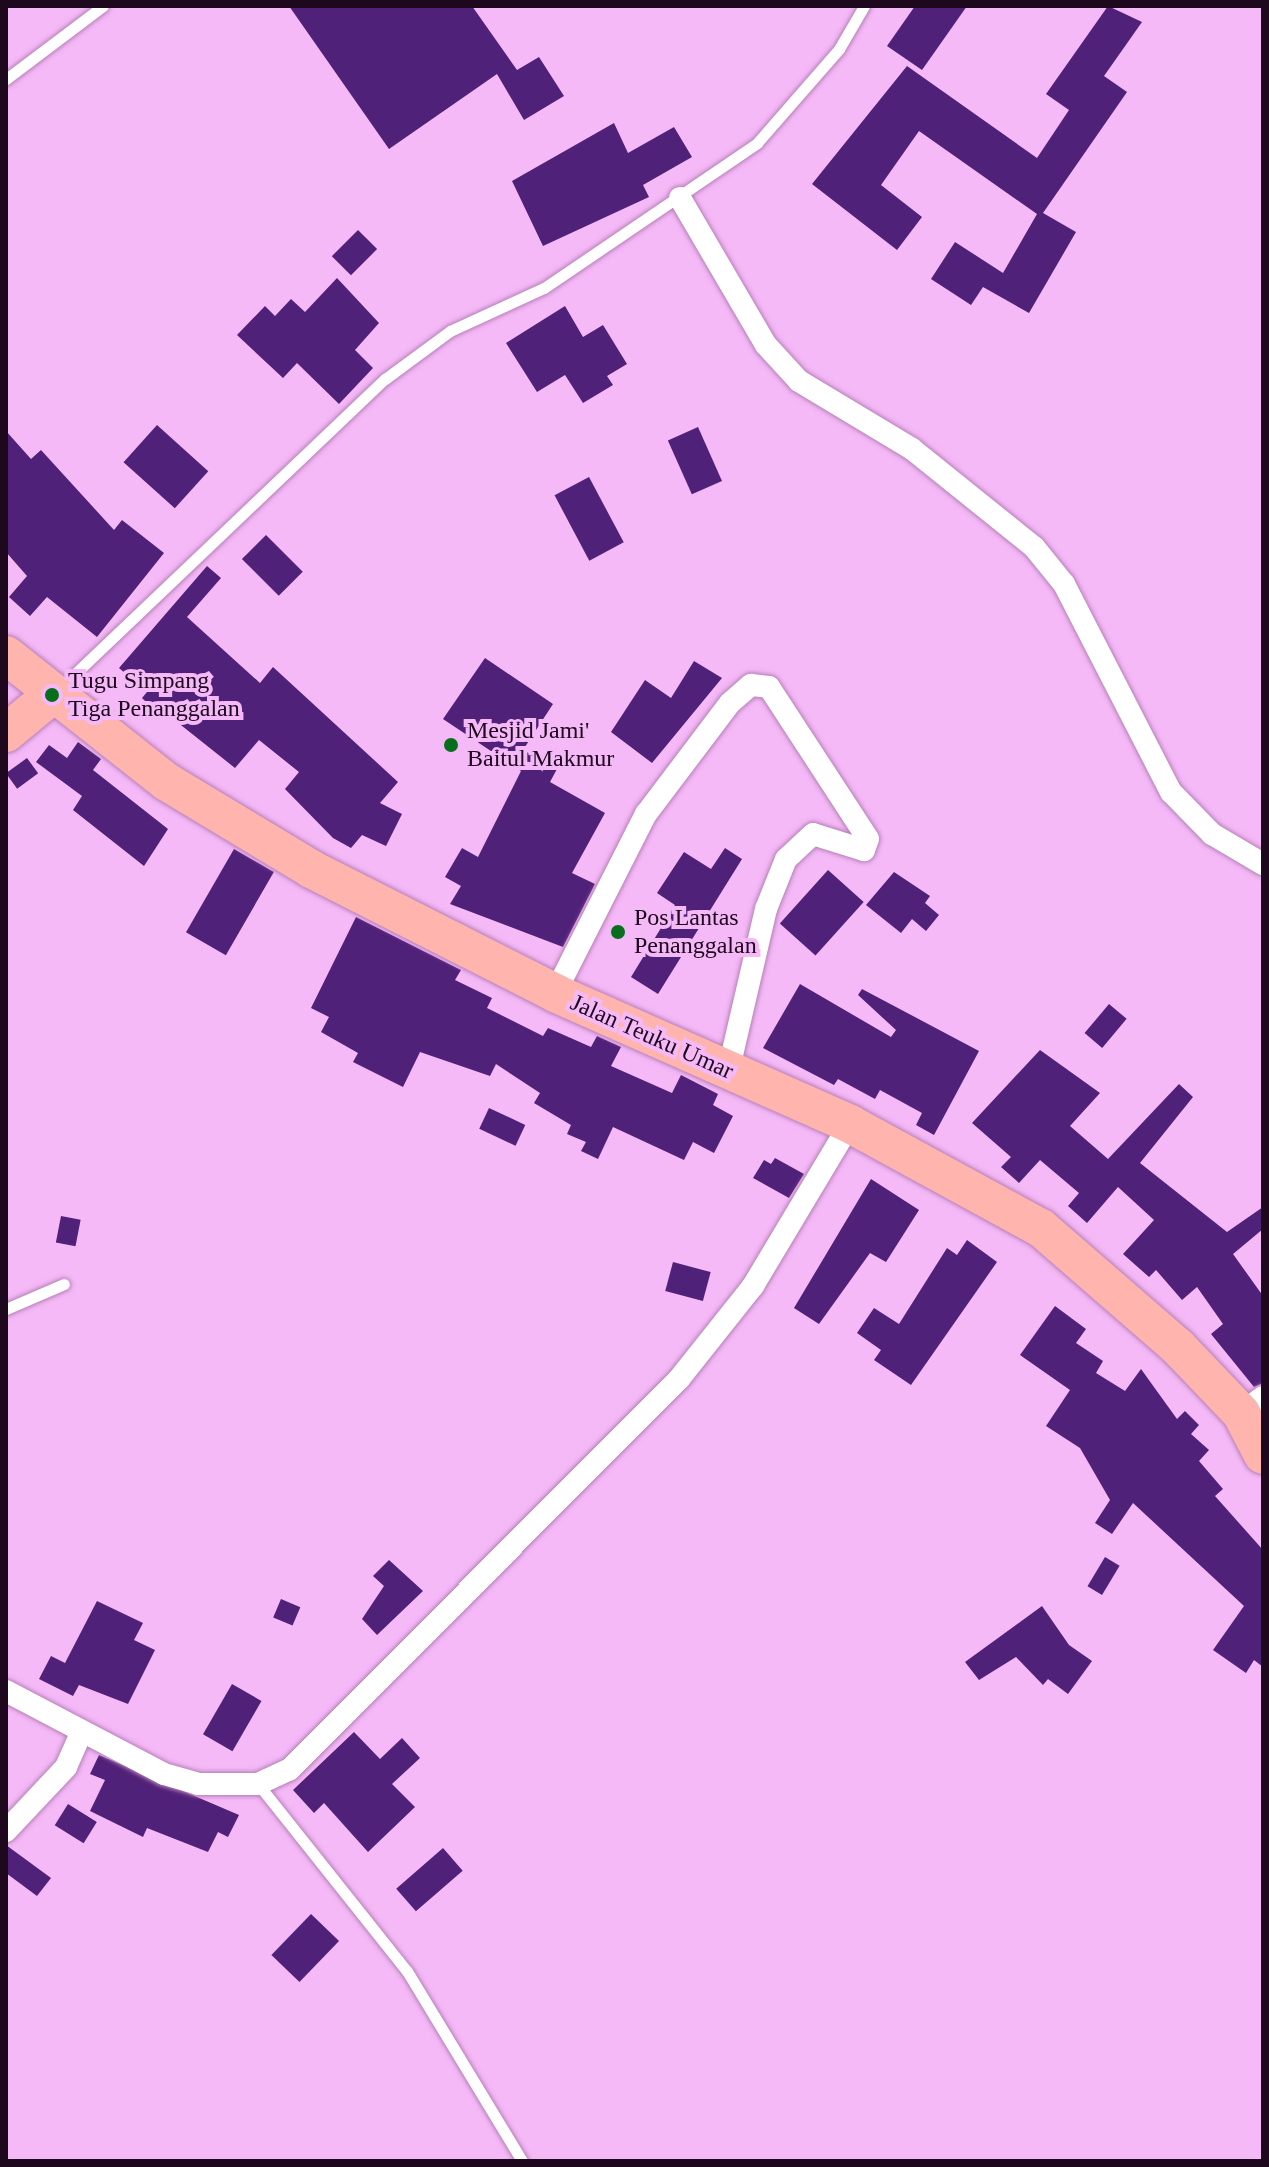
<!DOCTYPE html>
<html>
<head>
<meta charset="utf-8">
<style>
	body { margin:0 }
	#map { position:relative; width:1269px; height:2167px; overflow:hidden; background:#f4b9f6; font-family:"Times New Roman",serif }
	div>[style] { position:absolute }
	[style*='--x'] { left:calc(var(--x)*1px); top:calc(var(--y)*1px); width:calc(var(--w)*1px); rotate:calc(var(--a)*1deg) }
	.building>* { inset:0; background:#502178; transform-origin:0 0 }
	.roads { filter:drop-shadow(0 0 2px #b77fb9) drop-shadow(0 0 2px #b77fb9) }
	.service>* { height:11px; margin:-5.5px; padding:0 5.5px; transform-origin:5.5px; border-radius:5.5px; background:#fff }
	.minor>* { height:22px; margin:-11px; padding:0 11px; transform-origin:11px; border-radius:11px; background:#fff }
	.trunk>* { height:38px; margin:-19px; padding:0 19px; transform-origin:19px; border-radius:19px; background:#ffb4ae }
	.dots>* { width:22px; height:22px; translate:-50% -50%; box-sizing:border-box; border:4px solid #f4b9f6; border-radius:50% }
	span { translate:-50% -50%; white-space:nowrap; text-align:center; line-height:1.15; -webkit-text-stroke:8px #f4b9f6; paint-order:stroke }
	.poi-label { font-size:24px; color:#1d081e }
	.left { translate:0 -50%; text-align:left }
	.street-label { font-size:24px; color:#1d081e }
	.frame { position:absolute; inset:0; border:8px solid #1d081e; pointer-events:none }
</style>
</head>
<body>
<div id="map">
	<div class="building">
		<div style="clip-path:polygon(289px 6px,472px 6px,517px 70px,539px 57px,564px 96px,524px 120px,497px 74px,389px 149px)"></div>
		<div style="clip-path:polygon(915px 6px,967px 6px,922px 70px,887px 46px)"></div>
		<div style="clip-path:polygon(1108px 6px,1142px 22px,1104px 76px,1127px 92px,1043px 213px,1076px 232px,1029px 313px,983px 287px,971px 305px,931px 279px,955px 242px,1003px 273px,1037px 214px,919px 131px,881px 185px,922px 217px,897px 250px,812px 184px,907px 66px,1037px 158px,1069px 110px,1046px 94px)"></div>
		<div style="clip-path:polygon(614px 123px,628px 153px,674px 127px,692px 157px,643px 185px,649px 197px,543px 246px,512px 181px)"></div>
		<div style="left:358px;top:230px;width:27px;height:37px;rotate:45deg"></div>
		<div style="clip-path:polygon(337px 278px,379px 323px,355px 350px,373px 368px,339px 404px,297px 363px,283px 378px,237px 335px,265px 306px,275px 316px,291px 299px,305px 312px)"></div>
		<div style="clip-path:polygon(565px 306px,583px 337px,603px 325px,627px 364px,607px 376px,613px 385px,583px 403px,565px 375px,537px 392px,506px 343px)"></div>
		<div style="left:157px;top:425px;width:69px;height:50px;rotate:42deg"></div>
		<div style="left:698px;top:427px;width:59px;height:33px;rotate:66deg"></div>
		<div style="clip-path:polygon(6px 431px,31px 459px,41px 450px,114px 530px,122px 520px,164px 553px,97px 637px,47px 597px,30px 616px,9px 597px,27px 576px,6px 552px)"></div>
		<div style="left:589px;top:477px;width:74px;height:39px;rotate:62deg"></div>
		<div style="left:266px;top:535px;width:52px;height:34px;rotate:45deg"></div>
		<div style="clip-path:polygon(207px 566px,221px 578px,187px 617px,260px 683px,273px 667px,398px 782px,380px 803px,402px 814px,386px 846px,362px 835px,351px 848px,333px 838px,285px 789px,299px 772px,259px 740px,235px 768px,162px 710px,158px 714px,142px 698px,147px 692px,119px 668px)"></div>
		<div style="clip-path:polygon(485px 658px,553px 704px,523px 750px,557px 769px,550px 782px,605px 813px,572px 873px,595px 884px,563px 947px,450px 904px,461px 886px,445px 877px,462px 848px,478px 857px,521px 771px,443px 719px)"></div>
		<div style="clip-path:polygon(694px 661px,722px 678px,652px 763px,611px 732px,645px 680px,671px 698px)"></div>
		<div style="clip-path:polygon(78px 742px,101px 759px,93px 770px,168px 829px,144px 866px,73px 810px,82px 796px,36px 762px,49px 745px,67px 758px)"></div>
		<div style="left:27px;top:758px;width:19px;height:26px;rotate:54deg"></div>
		<div style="clip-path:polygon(725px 848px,742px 859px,658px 994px,631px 977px,675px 905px,657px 893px,684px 852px,711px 869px)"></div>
		<div style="left:234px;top:849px;width:46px;height:96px;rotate:30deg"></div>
		<div style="left:828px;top:870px;width:48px;height:72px;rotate:42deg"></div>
		<div style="clip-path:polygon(894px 872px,930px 896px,925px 903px,939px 915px,926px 931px,912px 919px,901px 933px,866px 905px)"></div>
		<div style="clip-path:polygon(356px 917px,461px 970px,455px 980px,492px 998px,487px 1008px,543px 1036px,548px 1028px,591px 1047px,597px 1036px,621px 1047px,611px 1066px,672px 1093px,681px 1075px,718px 1094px,713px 1105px,733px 1116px,714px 1153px,693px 1142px,684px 1160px,613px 1127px,598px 1159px,581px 1151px,586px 1142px,567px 1134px,571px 1125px,534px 1103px,540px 1093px,496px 1064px,490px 1076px,420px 1052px,403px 1087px,353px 1062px,358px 1053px,321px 1032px,329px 1017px,311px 1008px)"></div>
		<div style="clip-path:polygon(800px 984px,891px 1037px,896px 1030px,858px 995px,862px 989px,979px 1051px,934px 1135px,916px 1125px,922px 1113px,880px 1090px,875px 1099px,838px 1079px,834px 1085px,763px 1048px)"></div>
		<div style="left:1109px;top:1004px;width:23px;height:38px;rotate:40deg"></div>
		<div style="clip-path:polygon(1040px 1050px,1100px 1093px,1070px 1126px,1108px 1159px,1179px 1084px,1193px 1097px,1140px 1163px,1227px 1232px,1263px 1207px,1263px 1229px,1233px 1254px,1263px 1296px,1263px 1383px,1254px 1387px,1211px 1334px,1223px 1324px,1197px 1287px,1182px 1300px,1156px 1270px,1149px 1277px,1123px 1254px,1154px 1220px,1118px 1187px,1087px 1223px,1068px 1206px,1079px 1193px,1040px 1160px,1019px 1183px,1001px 1167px,1011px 1157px,972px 1123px)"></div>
		<div style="left:489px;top:1108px;width:40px;height:23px;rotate:25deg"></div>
		<div style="clip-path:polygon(775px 1158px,804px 1174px,789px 1198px,753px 1178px,764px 1160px,771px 1164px)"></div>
		<div style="clip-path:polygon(871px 1179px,919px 1210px,886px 1262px,870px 1253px,819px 1324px,794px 1308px)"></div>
		<div style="left:61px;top:1216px;width:20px;height:27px;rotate:11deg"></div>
		<div style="clip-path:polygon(967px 1240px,997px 1262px,911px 1385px,874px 1360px,881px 1350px,857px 1333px,874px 1308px,899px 1324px,947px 1248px,957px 1255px)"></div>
		<div style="left:673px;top:1262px;width:39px;height:30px;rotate:15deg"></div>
		<div style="clip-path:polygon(1055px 1306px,1086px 1329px,1076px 1343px,1103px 1361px,1096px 1373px,1125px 1391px,1141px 1369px,1177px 1419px,1185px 1411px,1199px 1425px,1191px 1434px,1209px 1450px,1199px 1461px,1223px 1489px,1215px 1496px,1263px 1550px,1263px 1667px,1254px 1660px,1246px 1673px,1213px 1650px,1244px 1606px,1133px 1503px,1112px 1534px,1095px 1523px,1110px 1500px,1080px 1448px,1046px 1426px,1070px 1390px,1020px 1355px)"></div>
		<div style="left:1105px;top:1557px;width:17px;height:34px;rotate:31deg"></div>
		<div style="clip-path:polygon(389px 1560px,423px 1591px,377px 1635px,362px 1619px,384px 1586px,373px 1576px)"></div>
		<div style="left:281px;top:1599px;width:21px;height:20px;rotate:23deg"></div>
		<div style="clip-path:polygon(97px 1601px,143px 1623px,134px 1640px,155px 1650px,128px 1704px,79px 1685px,73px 1696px,39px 1679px,51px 1656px,65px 1663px)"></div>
		<div style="clip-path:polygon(1042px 1606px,1069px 1645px,1092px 1661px,1068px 1694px,1048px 1679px,1043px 1685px,1016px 1657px,979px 1680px,965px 1662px)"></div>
		<div style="left:232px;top:1684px;width:34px;height:58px;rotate:30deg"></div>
		<div style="clip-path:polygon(354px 1732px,380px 1759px,402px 1738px,420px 1758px,392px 1784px,415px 1807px,368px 1852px,324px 1803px,314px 1813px,293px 1790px)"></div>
		<div style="clip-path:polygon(99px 1755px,239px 1815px,228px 1837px,218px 1832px,208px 1852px,147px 1828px,143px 1837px,90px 1811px,105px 1780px,90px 1774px)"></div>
		<div style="left:68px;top:1804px;width:34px;height:25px;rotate:32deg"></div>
		<div style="clip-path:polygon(6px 1845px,51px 1878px,37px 1896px,6px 1873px)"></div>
		<div style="left:443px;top:1848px;width:30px;height:62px;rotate:49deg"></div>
		<div style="left:311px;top:1914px;width:39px;height:57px;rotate:44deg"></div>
	</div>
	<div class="roads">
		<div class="service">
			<div style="--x:6;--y:79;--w:121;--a:-37"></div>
			<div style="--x:59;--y:689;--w:450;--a:-43.6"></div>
			<div style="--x:385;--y:379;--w:81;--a:-36.4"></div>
			<div style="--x:450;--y:331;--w:103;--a:-24.6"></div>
			<div style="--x:544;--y:288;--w:258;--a:-34.2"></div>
			<div style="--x:757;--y:143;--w:125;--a:-48.9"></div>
			<div style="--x:839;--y:49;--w:50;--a:-59.8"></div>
			<div style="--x:6;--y:1309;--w:63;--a:-23.3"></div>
			<div style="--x:258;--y:1784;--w:239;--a:51.5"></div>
			<div style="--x:407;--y:1971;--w:222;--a:58.8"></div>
		</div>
		<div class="minor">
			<div style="--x:680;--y:198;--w:170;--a:59.7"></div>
			<div style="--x:766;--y:345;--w:49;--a:47.5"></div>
			<div style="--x:799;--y:381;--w:132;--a:31"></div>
			<div style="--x:912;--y:449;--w:156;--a:38.8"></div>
			<div style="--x:1034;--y:547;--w:48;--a:51"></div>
			<div style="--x:1064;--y:584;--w:234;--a:62.8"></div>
			<div style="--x:1171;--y:792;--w:59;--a:45.7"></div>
			<div style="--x:1212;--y:834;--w:59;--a:30.5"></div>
			<div style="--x:555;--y:993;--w:201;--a:-63.1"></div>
			<div style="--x:646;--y:814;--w:139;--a:-52.9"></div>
			<div style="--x:730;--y:703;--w:28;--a:-41"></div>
			<div style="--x:751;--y:685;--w:18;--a:6"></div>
			<div style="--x:769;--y:687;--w:181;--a:56.9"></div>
			<div style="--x:868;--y:839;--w:12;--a:110"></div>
			<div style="--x:864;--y:850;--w:53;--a:-162.6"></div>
			<div style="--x:813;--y:834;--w:37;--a:137"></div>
			<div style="--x:786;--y:859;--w:54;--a:111.8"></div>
			<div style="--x:766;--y:909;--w:167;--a:103.1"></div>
			<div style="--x:1241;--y:1413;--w:27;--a:-36"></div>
			<div style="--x:6;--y:1691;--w:178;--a:27.7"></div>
			<div style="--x:164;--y:1774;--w:35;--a:16"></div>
			<div style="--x:198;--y:1784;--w:60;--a:0"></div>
			<div style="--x:258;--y:1784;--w:35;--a:-25"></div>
			<div style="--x:290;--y:1769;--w:551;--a:-45.07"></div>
			<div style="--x:679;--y:1379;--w:119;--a:-51.5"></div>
			<div style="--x:753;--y:1286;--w:189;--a:-59.1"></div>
			<div style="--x:6;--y:1831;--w:88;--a:-46.8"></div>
			<div style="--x:66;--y:1767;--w:39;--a:-66"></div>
		</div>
		<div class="trunk">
			<div style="--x:6;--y:655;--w:205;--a:38.3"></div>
			<div style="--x:167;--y:782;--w:168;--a:31.1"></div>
			<div style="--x:311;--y:869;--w:274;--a:26.9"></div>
			<div style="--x:555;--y:993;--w:323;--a:23.9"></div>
			<div style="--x:850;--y:1124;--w:217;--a:28.6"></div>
			<div style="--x:1041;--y:1228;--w:181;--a:41"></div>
			<div style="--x:1178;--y:1347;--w:91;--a:46.3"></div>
			<div style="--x:1241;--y:1413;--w:47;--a:62.4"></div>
			<div style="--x:6;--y:733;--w:60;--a:-39.6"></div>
		</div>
	</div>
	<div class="dots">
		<div style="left:52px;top:695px;background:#066e1d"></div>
		<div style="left:451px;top:745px;background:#066e1d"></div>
		<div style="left:618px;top:932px;background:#066e1d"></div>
	</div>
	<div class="poi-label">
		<span class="left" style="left:68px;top:695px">Tugu Simpang<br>Tiga Penanggalan</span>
		<span class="left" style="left:467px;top:745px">Mesjid Jami'<br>Baitul Makmur</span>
		<span class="left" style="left:634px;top:932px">Pos Lantas<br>Penanggalan</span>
	</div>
	<div class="street-label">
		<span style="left:652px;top:1037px;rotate:24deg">Jalan Teuku Umar</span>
	</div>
	<div class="frame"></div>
</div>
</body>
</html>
